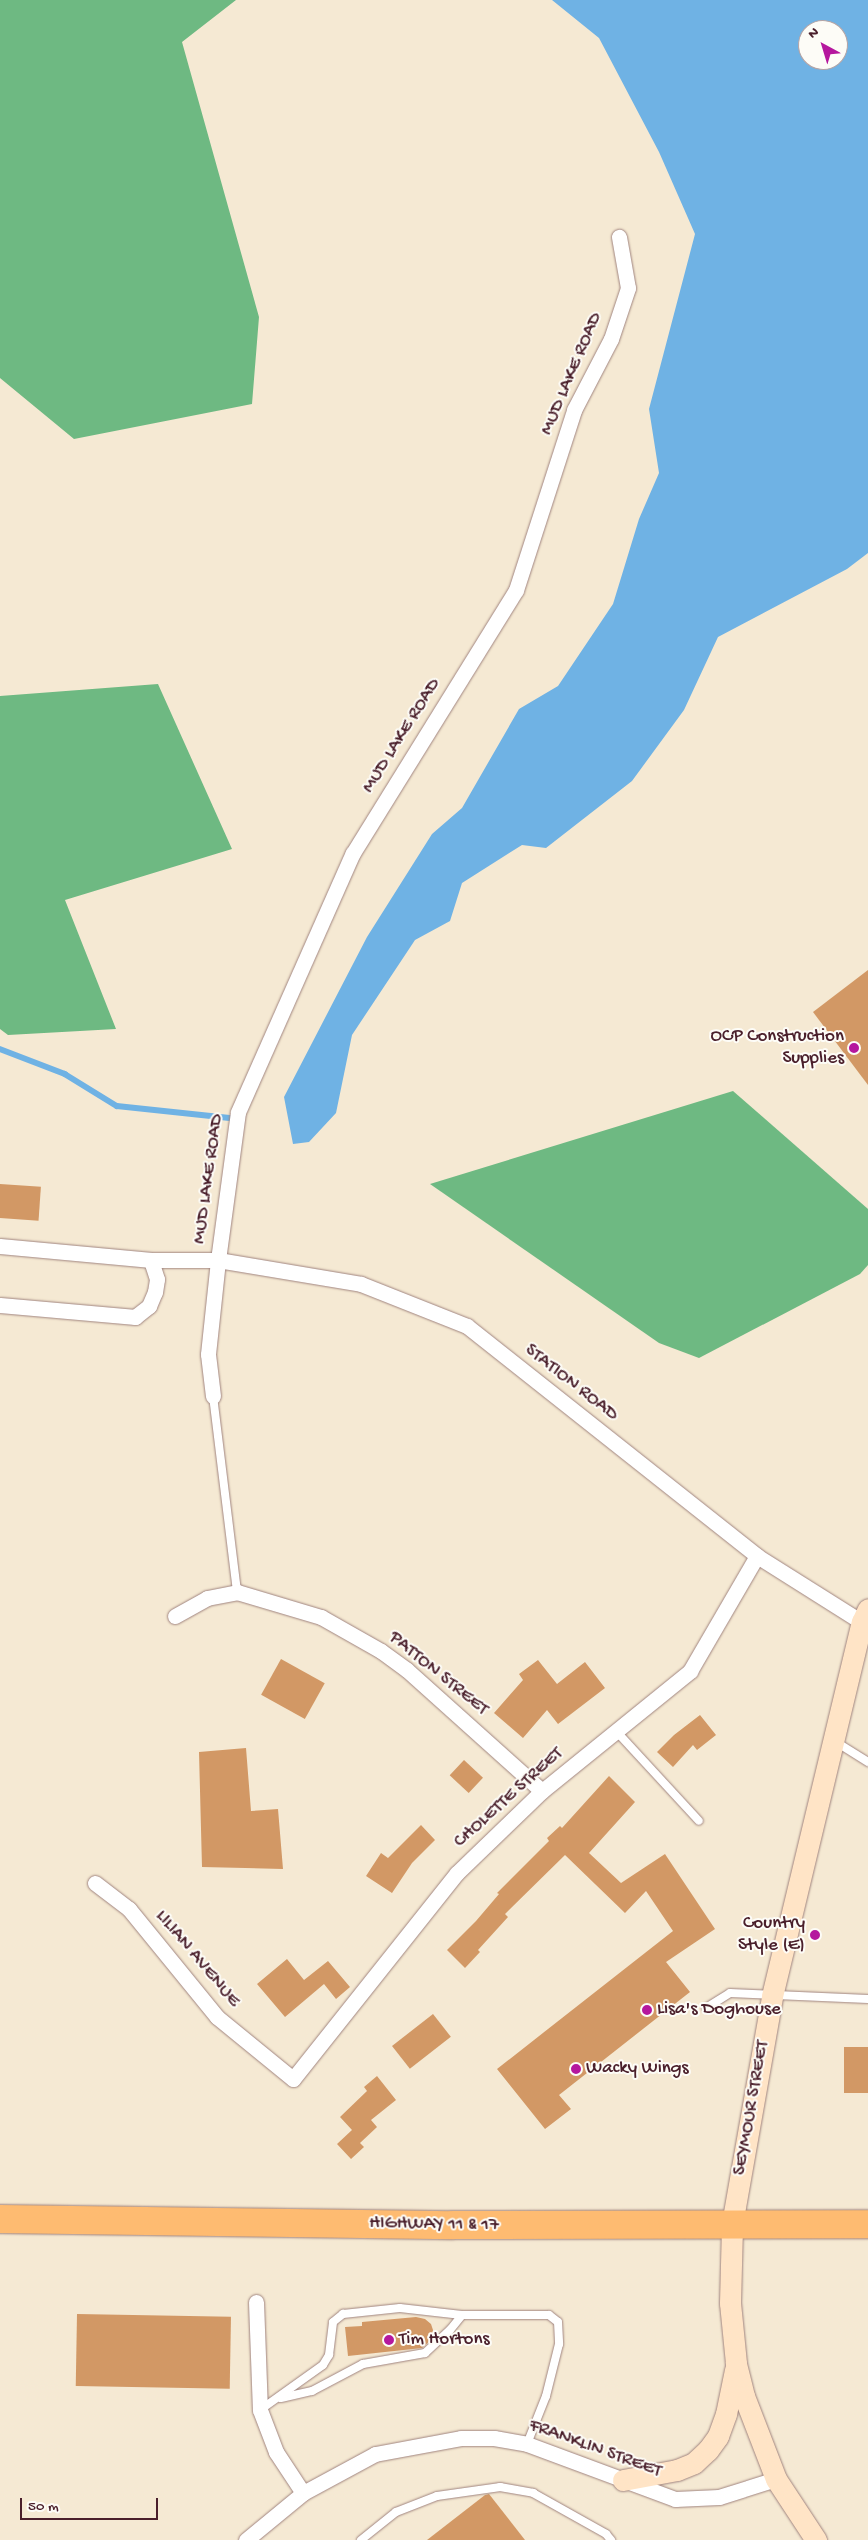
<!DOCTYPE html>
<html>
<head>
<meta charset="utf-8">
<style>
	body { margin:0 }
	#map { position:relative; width:868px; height:2540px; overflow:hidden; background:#f5e9d3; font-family:"Gochi Hand",sans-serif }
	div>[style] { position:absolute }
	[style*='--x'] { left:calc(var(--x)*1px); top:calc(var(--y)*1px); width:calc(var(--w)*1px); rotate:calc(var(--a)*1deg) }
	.forest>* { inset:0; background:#6eb982 }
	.water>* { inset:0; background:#6fb2e4 }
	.stream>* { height:5.5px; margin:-2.75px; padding:0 2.75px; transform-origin:2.75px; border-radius:2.75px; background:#6fb2e4 }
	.building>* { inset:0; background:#d29865; transform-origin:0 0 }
	.roads { filter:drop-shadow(0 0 1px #a0847f) drop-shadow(0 0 1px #a0847f) }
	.lane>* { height:8px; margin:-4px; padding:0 4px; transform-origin:4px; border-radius:4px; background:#fff }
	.street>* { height:15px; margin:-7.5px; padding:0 7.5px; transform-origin:7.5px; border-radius:7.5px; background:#fff }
	.secondary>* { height:21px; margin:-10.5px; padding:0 10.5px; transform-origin:10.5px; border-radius:10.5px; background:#ffe4c6 }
	.highway>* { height:28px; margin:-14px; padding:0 14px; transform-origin:14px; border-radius:14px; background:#febb71 }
	.dots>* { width:14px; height:14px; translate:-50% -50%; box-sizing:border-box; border:2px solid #fdfcf7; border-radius:50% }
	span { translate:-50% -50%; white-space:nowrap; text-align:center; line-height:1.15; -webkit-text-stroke:4px #fdfcf7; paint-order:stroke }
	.street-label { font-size:19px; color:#4a1f2b }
	.poi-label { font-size:19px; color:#4a1f2b }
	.right { translate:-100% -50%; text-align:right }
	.left { translate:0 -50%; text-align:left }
	.north { position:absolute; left:798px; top:20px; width:50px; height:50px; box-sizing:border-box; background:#fdfcf7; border:1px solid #b5a4a5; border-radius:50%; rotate:321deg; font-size:14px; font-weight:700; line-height:20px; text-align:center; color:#4a1f2b }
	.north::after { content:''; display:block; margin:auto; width:18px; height:22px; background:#b5179e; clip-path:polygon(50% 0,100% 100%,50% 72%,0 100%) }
	.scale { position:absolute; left:20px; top:2498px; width:138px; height:22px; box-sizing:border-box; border:2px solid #4a1f2b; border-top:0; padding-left:6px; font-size:15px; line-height:18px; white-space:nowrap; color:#4a1f2b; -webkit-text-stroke:4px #fdfcf7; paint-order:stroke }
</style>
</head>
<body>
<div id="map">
	<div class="forest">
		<div style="clip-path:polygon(0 0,236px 0,182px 42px,259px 317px,252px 404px,74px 439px,0 378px)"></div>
		<div style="clip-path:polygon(158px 684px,232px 849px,65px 900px,116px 1029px,8px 1035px,0 1029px,0 696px)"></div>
		<div style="clip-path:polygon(733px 1091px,868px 1209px,868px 1265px,860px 1274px,699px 1358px,659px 1343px,430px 1184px)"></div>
	</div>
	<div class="water">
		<div style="clip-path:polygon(evenodd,552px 0,868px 0,868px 553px,847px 569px,718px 637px,684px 710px,632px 781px,546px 848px,522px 845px,462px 883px,450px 921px,415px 940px,352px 1035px,336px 1113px,309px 1142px,293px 1144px,284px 1097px,367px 937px,432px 834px,462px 808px,519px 709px,558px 686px,613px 604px,639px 519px,659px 473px,649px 409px,695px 234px,659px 152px,599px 38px,552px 0,808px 30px,838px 30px,838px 60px,808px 60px,808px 30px)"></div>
	</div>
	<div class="stream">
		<div style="--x:0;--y:1049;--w:70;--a:21"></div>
		<div style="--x:65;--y:1074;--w:61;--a:31.6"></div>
		<div style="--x:117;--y:1106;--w:113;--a:6.1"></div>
	</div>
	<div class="building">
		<div style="clip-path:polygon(868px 970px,868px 1085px,813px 1012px)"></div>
		<div style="left:0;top:1184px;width:41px;height:34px;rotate:4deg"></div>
		<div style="left:281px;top:1659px;width:50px;height:41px;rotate:29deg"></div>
		<div style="clip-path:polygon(538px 1660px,557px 1684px,585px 1662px,605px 1688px,558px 1724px,547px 1710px,523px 1738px,494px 1713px,523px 1680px,519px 1674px)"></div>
		<div style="clip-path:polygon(700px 1715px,716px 1735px,697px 1750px,693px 1745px,673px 1767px,657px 1752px,674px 1735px)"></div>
		<div style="clip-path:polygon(246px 1748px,251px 1811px,278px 1809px,283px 1869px,202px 1867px,199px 1752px)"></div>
		<div style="left:464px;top:1760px;width:26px;height:21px;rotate:43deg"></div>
		<div style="clip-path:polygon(609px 1776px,635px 1802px,589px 1853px,621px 1883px,665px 1854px,715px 1929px,666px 1962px,690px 1992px,559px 2095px,571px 2109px,545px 2129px,497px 2069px,673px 1931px,646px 1891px,625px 1913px,565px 1855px,505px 1914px,508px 1917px,478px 1950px,480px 1952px,465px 1968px,447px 1950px,476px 1921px,499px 1894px,497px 1893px,549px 1841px,547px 1838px,560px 1826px,562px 1828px)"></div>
		<div style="clip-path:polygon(421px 1825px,435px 1840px,412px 1863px,392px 1893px,366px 1876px,381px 1853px,388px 1858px)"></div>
		<div style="clip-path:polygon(287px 1959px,304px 1980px,328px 1961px,350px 1987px,336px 1999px,324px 1984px,285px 2017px,257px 1984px)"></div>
		<div style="left:433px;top:2014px;width:29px;height:52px;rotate:52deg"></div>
		<div style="left:844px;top:2047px;width:24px;height:46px"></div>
		<div style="clip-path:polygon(377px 2076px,396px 2100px,371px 2120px,377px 2127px,360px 2143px,364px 2147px,351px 2159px,337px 2144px,352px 2130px,340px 2117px,367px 2091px,364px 2087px)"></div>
		<div style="left:77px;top:2314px;width:154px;height:72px;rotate:1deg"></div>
		<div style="clip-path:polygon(416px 2317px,425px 2319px,431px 2324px,433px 2330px,432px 2339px,422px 2348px,348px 2356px,345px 2327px,362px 2326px,362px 2322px)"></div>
		<div style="clip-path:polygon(489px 2494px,525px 2540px,427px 2540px,485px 2495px)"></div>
	</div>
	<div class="roads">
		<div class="lane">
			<div style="--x:213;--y:1396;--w:197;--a:83"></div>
			<div style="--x:616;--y:1731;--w:122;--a:47.3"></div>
			<div style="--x:836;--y:1742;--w:38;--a:32"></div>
			<div style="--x:706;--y:2008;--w:28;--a:-32"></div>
			<div style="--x:730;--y:1993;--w:138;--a:2.5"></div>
			<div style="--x:281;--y:2398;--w:32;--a:-13"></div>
			<div style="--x:312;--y:2391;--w:58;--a:-27.9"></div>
			<div style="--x:363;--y:2364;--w:63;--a:-10.1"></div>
			<div style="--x:425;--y:2353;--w:34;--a:-43"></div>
			<div style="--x:450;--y:2330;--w:19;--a:-51"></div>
			<div style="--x:260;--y:2410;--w:77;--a:-35.5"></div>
			<div style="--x:323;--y:2365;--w:12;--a:-59"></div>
			<div style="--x:329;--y:2355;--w:33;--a:-83"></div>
			<div style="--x:333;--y:2322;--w:13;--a:-39"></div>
			<div style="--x:343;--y:2314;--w:57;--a:-6"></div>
			<div style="--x:400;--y:2308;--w:62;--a:6.4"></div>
			<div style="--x:462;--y:2315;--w:87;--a:0"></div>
			<div style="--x:549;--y:2315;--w:11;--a:38"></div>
			<div style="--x:558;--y:2322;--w:22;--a:87"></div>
			<div style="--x:559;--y:2344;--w:54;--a:104"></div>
			<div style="--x:546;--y:2396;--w:52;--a:111.6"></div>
			<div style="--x:361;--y:2540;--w:45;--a:-38.7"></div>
			<div style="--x:396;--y:2512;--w:44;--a:-21.3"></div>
			<div style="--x:437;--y:2496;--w:64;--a:-8.1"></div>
			<div style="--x:500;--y:2487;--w:34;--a:10"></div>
			<div style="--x:533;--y:2493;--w:84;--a:29.3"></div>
			<div style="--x:606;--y:2534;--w:8;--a:50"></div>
		</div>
		<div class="street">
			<div style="--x:0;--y:1246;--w:152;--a:5.3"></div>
			<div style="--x:151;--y:1260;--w:67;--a:0"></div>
			<div style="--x:218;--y:1260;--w:145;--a:9.5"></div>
			<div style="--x:361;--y:1284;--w:114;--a:21.6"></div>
			<div style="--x:467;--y:1326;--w:370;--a:38.4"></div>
			<div style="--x:757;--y:1556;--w:124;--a:32.2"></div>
			<div style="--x:0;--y:1305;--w:136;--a:5.1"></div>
			<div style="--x:135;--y:1317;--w:18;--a:-38"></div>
			<div style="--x:149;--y:1306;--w:15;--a:-67"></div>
			<div style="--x:155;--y:1292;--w:13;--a:-81"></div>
			<div style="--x:157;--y:1279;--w:20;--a:-108"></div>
			<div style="--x:213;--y:1396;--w:42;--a:-96.8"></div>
			<div style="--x:208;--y:1354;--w:95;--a:-83.9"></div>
			<div style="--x:218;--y:1260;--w:149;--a:-82.3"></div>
			<div style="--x:238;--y:1112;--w:283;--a:-66.1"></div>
			<div style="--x:353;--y:853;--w:309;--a:-58.2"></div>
			<div style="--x:516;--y:590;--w:189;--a:-72.1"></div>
			<div style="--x:574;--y:410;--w:80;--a:-62.5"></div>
			<div style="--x:611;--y:339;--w:54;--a:-71.6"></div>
			<div style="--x:628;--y:288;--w:52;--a:-100"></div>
			<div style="--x:175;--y:1616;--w:37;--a:-29"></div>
			<div style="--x:207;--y:1598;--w:31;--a:-11"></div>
			<div style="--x:237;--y:1592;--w:88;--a:16.6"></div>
			<div style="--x:321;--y:1617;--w:69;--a:29.5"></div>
			<div style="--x:381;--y:1651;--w:32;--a:36"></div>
			<div style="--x:407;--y:1670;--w:181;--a:41.9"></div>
			<div style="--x:95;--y:1883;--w:43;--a:37.4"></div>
			<div style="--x:129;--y:1909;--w:139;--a:50.8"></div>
			<div style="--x:217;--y:2017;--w:98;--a:39.2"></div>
			<div style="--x:293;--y:2079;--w:263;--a:-51.5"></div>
			<div style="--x:457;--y:1873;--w:118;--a:-44"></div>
			<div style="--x:542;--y:1791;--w:191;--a:-39"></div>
			<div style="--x:690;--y:1671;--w:133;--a:-59.8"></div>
			<div style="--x:256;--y:2302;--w:108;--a:87.9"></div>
			<div style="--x:260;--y:2410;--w:45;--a:69.1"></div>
			<div style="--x:276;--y:2452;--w:49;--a:56.6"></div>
			<div style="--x:246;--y:2540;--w:74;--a:-39.5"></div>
			<div style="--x:303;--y:2493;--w:82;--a:-28.4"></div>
			<div style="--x:375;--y:2454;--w:87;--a:-10.5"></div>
			<div style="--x:461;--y:2438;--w:33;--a:0"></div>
			<div style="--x:494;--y:2438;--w:34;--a:10"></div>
			<div style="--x:527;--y:2444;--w:158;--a:20.4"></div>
			<div style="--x:675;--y:2499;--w:44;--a:-2.6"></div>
			<div style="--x:719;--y:2497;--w:60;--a:-17.5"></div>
		</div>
		<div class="secondary">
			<div style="--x:623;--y:2480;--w:55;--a:-10.5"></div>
			<div style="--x:677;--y:2470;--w:18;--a:-22"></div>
			<div style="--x:694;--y:2463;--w:19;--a:-43"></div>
			<div style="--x:708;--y:2450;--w:17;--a:-54"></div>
			<div style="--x:718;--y:2436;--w:23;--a:-70"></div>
			<div style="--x:726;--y:2414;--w:45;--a:-78.4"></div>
			<div style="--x:816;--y:2540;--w:73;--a:-123.3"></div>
			<div style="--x:776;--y:2479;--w:89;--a:-111.1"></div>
			<div style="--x:744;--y:2396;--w:34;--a:-104"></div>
			<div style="--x:736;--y:2363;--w:60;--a:-95.7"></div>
			<div style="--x:730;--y:2303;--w:79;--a:-88.5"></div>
			<div style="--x:732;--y:2224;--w:231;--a:-80"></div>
			<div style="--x:772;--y:1996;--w:385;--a:-76.5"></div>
			<div style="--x:862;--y:1622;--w:14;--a:-65"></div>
		</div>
		<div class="highway">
			<div style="--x:0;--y:2219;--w:453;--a:0.8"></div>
			<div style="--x:453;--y:2225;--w:415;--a:-0.1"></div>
		</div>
	</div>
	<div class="dots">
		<div style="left:854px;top:1048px;background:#b5179e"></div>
		<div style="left:815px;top:1935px;background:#b5179e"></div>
		<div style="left:647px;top:2010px;background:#b5179e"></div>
		<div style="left:576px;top:2069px;background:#b5179e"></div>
		<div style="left:389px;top:2340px;background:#b5179e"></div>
	</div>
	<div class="street-label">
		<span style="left:572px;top:374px;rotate:-67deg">MUD LAKE ROAD</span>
		<span style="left:402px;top:736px;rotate:-58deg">MUD LAKE ROAD</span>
		<span style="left:209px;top:1179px;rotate:-82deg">MUD LAKE ROAD</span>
		<span style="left:571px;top:1383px;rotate:38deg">STATION ROAD</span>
		<span style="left:438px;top:1674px;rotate:39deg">PATTON STREET</span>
		<span style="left:509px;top:1798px;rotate:-42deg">CHOLETTE STREET</span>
		<span style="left:197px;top:1959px;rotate:50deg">LILIAN AVENUE</span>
		<span style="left:752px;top:2108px;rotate:-80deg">SEYMOUR STREET</span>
		<span style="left:434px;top:2225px;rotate:1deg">HIGHWAY 11 &amp; 17</span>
		<span style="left:595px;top:2449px;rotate:20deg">FRANKLIN STREET</span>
	</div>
	<div class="poi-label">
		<span class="right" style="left:844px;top:1048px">OCP Construction<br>Supplies</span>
		<span class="right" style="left:805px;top:1935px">Country<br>Style (E)</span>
		<span class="left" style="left:657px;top:2010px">Lisa's Doghouse</span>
		<span class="left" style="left:586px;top:2069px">Wacky Wings</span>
		<span class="left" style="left:399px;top:2340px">Tim Hortons</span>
	</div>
	<div class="north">N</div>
	<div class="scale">50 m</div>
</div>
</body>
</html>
